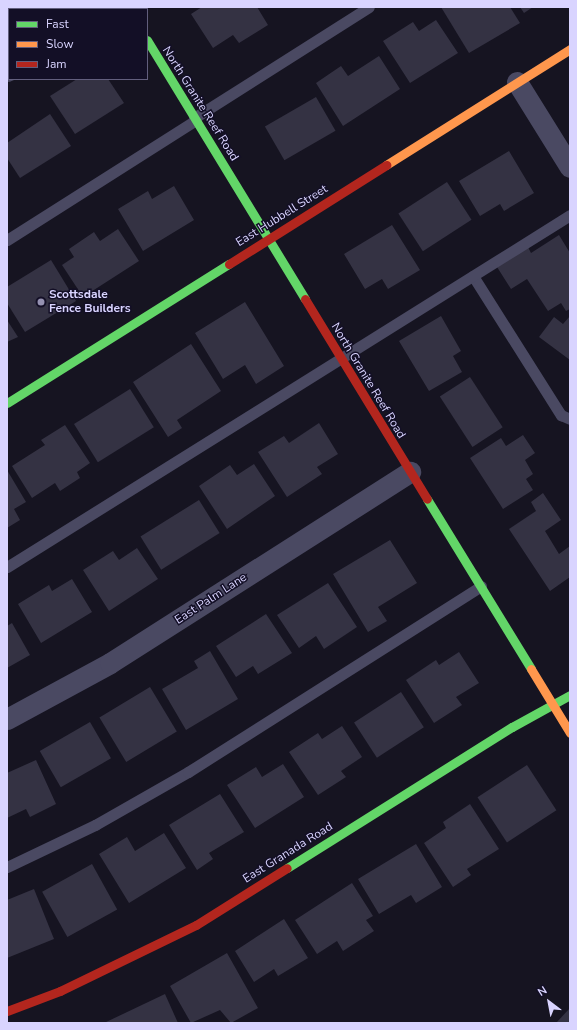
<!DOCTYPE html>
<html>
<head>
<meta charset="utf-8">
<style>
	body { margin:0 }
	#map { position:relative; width:577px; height:1030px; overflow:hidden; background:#161421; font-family:"Nunito Sans",sans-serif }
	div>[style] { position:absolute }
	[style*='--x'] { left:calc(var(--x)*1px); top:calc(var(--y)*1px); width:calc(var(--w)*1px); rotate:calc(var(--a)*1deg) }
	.building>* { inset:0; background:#343243; transform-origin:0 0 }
	.lane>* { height:11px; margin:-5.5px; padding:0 5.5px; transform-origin:5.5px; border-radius:5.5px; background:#4a4962 }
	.street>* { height:21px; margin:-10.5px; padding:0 10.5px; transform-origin:10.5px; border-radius:10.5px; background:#4a4962 }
	.fast>* { height:9px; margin:-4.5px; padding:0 4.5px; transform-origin:4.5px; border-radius:4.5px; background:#63d668 }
	.slow>* { height:9px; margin:-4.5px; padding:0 4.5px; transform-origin:4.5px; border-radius:4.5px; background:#ff974d }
	.jam>* { height:9px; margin:-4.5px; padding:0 4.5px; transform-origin:4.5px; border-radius:4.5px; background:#b3261e }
	.dots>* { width:11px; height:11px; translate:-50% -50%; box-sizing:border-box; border:2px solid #130f26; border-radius:50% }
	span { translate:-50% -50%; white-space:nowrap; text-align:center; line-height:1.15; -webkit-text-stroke:3px #130f26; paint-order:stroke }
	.street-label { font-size:12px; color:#d9d4ff }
	.poi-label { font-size:12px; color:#d9d4ff; font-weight:700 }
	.left { translate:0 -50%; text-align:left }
	.frame { position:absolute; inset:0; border:8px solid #d9d4ff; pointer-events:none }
	.legend { position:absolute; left:8px; top:8px; width:140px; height:72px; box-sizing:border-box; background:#130f26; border:1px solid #625e7d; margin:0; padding:5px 7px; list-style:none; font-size:12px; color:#d9d4ff }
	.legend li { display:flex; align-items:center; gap:8px; height:20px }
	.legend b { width:20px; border:1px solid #625e7d }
	.north { position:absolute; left:529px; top:982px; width:40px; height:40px; -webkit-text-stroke:3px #130f26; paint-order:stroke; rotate:328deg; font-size:11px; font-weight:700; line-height:16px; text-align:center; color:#d9d4ff }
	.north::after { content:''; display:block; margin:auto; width:14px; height:18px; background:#d9d4ff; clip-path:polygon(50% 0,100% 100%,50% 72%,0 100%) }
</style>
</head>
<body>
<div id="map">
	<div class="building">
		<div style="clip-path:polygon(202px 7px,257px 7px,268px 25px,239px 43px,233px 35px,213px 48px,191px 14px)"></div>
		<div style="clip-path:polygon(441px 7px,510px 7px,520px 23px,469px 53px)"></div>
		<div style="clip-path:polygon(520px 7px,533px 7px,524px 13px)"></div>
		<div style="clip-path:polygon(436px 20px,458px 53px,410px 83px,383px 41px,413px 22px,419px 31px)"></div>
		<div style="clip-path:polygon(379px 56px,400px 89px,343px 126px,316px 83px,341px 66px,348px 76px)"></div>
		<div style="clip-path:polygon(77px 79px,108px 79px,124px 103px,75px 134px,50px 96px)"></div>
		<div style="left:316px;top:97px;width:39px;height:59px;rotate:60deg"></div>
		<div style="clip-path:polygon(50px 114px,71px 146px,20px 178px,7px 158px,7px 143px)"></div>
		<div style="clip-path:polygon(509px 151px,534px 193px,504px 211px,500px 204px,480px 216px,459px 181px)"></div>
		<div style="left:447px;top:182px;width:45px;height:58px;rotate:57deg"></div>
		<div style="clip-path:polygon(174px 186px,194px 220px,143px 251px,118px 209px,148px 191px,152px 199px)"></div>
		<div style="clip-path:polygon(392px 225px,420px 270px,388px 289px,382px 279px,365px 289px,344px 254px)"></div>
		<div style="clip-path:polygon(118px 229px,139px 261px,83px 297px,62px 265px,74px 257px,69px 249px,94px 232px,100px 241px)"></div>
		<div style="clip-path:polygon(559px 235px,570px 253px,570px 309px,566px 311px,561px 303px,548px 311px,527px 279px,511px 289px,497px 267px,528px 247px,531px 253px)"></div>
		<div style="clip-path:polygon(51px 260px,76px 301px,25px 332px,7px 303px,7px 287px)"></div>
		<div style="clip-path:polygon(245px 302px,284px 366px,256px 384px,245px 365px,223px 379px,195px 333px)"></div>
		<div style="clip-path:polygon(441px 316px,461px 351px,453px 356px,462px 372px,429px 391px,399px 341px)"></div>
		<div style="clip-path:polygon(570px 316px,570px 360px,539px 337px,554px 317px,563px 324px)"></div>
		<div style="clip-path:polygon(7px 320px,18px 337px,7px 342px)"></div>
		<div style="clip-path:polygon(191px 344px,221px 391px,177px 420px,182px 428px,168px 437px,133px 382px)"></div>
		<div style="left:470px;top:377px;width:60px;height:36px;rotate:57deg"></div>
		<div style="left:130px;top:389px;width:45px;height:66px;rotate:58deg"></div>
		<div style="clip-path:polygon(319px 423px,338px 454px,317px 467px,322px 474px,287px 497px,258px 452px,284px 436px,289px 443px)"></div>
		<div style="clip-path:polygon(65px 425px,90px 463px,77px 472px,80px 478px,60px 491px,55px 483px,32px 498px,12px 466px,45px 445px,41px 440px)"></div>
		<div style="clip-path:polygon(523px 435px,535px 453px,525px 460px,533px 474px,526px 479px,533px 490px,503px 509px,470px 458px,501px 438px,506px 446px)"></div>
		<div style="clip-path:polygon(254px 464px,275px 496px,227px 529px,199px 486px,230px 465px,237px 475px)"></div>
		<div style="clip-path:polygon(7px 470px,26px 502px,14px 509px,20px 520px,7px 528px)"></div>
		<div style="clip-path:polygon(543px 493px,561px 520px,545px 531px,559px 554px,570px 546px,570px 577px,550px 591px,509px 529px,536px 511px,531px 502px)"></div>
		<div style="left:199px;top:500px;width:39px;height:69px;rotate:58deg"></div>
		<div style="clip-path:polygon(390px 540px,417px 583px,378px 607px,387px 621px,368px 632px,333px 574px)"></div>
		<div style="clip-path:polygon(137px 548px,158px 579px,109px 611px,83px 570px,113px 551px,119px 560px)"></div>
		<div style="clip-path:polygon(72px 579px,92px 612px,41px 643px,18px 604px,49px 585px,52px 591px)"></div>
		<div style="clip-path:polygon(328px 583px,357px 627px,324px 649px,316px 636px,299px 648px,277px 615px)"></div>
		<div style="clip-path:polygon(266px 614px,292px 653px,258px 674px,253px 666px,236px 677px,216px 646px)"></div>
		<div style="clip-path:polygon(12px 623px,30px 655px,7px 668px,7px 626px)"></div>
		<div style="clip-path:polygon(210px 651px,238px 699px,186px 730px,162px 689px,198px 668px,194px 661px)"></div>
		<div style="clip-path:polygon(459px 652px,479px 683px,456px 697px,462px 705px,434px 723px,406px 680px,436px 660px,439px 665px)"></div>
		<div style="left:150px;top:687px;width:52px;height:59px;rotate:59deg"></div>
		<div style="left:401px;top:692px;width:42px;height:56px;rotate:57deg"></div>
		<div style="left:90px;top:722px;width:42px;height:58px;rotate:60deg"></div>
		<div style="clip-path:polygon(342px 726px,362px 757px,341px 771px,346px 777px,318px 795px,289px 752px,318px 733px,322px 739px)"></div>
		<div style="clip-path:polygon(36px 760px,56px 804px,30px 817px,26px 809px,7px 818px,7px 773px)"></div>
		<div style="clip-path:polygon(283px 764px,304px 797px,255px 828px,227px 785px,256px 767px,262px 777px)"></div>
		<div style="left:527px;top:765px;width:54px;height:59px;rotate:57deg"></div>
		<div style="clip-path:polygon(220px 794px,244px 832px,209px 853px,213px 859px,197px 870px,169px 825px)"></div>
		<div style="clip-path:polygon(470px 804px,499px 849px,467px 869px,471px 875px,453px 887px,424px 843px,446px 828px,443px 822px)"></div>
		<div style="clip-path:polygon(164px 833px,186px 868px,129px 903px,99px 854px,127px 837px,135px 851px)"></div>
		<div style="clip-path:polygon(416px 844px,442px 887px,416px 903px,411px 895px,379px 914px,358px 879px)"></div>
		<div style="left:92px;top:864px;width:52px;height:57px;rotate:61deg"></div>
		<div style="clip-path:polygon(352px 883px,373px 916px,366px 920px,374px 931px,343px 951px,337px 941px,317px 954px,295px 920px)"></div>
		<div style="clip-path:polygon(34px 889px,54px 939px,7px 958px,7px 900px)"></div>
		<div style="clip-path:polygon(284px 919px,308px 958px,278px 976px,274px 969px,254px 982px,235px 951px)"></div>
		<div style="clip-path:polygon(227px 953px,258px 1008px,231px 1023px,220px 1010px,191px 1023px,170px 986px)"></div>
		<div style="clip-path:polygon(165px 994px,178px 1023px,104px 1023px)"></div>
		<div style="clip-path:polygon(570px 1008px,570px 1023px,556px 1023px)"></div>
	</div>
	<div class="lane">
		<div style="--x:194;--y:118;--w:207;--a:-32.4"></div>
		<div style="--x:7;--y:240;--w:224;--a:-32.4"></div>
		<div style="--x:473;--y:276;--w:165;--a:57.7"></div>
		<div style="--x:561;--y:415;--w:10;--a:24"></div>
		<div style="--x:7;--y:567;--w:664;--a:-32.01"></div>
		<div style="--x:7;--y:867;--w:98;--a:-25.5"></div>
		<div style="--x:95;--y:825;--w:107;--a:-29.7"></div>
		<div style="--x:188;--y:772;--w:347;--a:-32.4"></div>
	</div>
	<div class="street">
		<div style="--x:106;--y:9;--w:4;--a:-34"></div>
		<div style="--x:7;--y:71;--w:2;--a:-27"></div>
		<div style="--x:517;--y:82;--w:100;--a:58.1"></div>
		<div style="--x:7;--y:719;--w:117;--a:-28.5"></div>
		<div style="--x:110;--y:663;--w:356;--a:-32.5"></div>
	</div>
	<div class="fast">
		<div style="--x:147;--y:40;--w:303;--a:58.6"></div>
		<div style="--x:7;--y:403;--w:262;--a:-32.1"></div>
		<div style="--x:427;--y:499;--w:199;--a:58.5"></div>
		<div style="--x:287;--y:868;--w:266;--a:-32.1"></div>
		<div style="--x:512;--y:727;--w:66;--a:-28.9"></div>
	</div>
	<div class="slow">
		<div style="--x:127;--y:7;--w:2;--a:63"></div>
		<div style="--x:386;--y:165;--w:218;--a:-32.2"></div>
		<div style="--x:531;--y:669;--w:75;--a:58.6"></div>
	</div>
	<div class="jam">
		<div style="--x:229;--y:264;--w:186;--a:-32.2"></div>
		<div style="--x:305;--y:299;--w:234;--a:58.6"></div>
		<div style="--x:7;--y:1011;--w:57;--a:-20.7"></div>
		<div style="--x:60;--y:991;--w:151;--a:-25.9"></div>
		<div style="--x:196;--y:925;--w:107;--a:-32.1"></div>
	</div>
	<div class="dots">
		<div style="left:41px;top:302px;background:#9591b1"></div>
	</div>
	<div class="street-label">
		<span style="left:200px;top:104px;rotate:58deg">North Granite Reef Road</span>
		<span style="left:282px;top:216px;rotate:-32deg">East Hubbell Street</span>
		<span style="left:368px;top:381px;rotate:59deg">North Granite Reef Road</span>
		<span style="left:211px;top:599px;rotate:-33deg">East Palm Lane</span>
		<span style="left:288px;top:853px;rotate:-32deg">East Granada Road</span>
	</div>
	<div class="poi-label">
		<span class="left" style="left:49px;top:302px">Scottsdale<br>Fence Builders</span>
	</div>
	<div class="frame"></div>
	<ul class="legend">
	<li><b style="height:5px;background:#63d668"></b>Fast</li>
	<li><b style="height:5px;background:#ff974d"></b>Slow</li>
	<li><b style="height:5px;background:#b3261e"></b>Jam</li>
	</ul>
	<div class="north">N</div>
</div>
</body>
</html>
